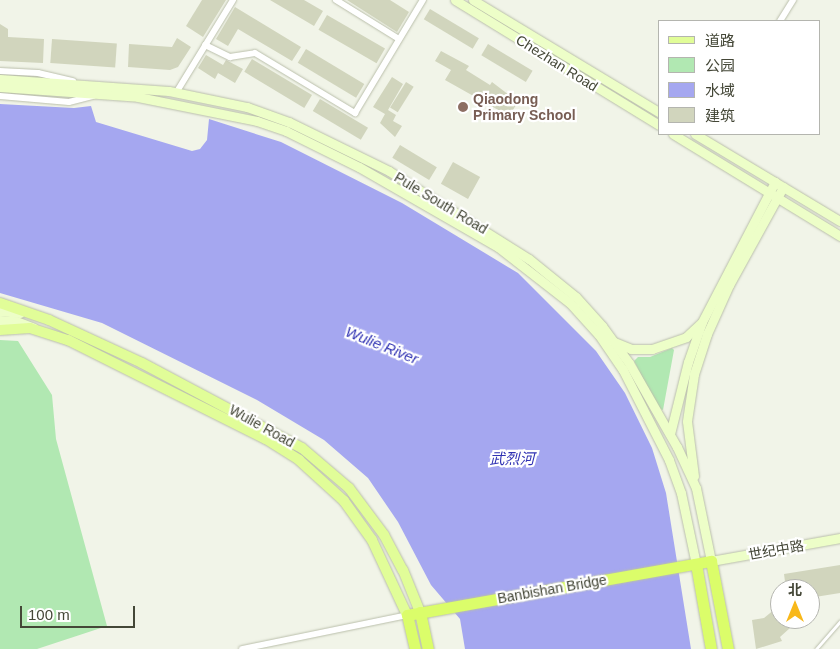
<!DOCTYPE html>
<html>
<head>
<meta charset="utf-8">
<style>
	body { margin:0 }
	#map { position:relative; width:840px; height:649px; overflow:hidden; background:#f1f4e8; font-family:Arial,"Noto Sans SC",sans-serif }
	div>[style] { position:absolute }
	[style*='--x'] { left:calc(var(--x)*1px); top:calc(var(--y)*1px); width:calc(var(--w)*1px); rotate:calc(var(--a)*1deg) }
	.green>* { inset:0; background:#b1e8b2 }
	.water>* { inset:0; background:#a5a7f0 }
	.building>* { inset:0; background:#d1d5bd; transform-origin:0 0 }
	.roads { filter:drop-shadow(0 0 1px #babfab) drop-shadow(0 0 1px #babfab) }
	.lane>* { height:3px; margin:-1.5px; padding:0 1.5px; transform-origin:1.5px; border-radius:1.5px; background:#fff }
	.street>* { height:6px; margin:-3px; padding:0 3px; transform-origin:3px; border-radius:3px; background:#fff }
	.secondary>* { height:9px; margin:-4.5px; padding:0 4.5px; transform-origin:4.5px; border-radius:4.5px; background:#edfec8 }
	.primary>* { height:10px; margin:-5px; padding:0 5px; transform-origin:5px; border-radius:5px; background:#e1fd98 }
	.highway>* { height:11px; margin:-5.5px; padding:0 5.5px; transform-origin:5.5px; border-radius:5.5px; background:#dbfd6a }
	.dots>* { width:14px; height:14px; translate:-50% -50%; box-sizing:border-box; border:2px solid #fff; border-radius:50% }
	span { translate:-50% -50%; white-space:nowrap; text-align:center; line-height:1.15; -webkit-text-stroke:4.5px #fff; paint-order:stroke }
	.street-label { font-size:14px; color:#444737 }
	.education-label { font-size:14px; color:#785e54; font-weight:700 }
	.left { translate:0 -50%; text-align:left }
	.water-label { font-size:15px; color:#3032b3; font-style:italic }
	.legend { position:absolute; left:658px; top:20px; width:162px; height:115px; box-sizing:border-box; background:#fff; border:1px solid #b4b5af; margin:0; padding:6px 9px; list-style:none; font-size:15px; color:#444737 }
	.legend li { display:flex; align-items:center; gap:10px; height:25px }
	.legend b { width:25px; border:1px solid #b4b5af }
	.north { position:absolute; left:770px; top:579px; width:50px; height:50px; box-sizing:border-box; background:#fff; border:1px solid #b4b5af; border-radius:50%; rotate:0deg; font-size:14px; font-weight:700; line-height:20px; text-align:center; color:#444737 }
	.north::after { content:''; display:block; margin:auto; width:18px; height:22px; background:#f8b81b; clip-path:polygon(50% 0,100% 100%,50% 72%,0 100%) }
	.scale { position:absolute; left:20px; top:606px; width:115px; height:22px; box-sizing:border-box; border:2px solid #444737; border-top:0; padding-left:6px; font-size:15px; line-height:18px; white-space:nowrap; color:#444737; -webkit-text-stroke:4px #fff; paint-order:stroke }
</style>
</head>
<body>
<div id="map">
	<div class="green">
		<div style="clip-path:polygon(0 340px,18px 341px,52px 395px,56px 439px,107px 626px,37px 649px,0 649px)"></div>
		<div style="clip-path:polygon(672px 348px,674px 350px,663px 410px,658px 408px,634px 361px,638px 357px,650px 357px)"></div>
	</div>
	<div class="water">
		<div style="clip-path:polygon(0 104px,74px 108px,91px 106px,96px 122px,192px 151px,200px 149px,207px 140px,209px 119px,281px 142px,402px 203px,518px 273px,596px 351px,625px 393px,652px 448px,666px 493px,691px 649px,465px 649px,460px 619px,431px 585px,398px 522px,368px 478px,324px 440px,257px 400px,102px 323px,0 293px)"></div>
	</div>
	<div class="building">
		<div style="clip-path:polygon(202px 0,226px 0,203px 37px,186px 26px)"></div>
		<div style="clip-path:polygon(270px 0,304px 0,323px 11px,314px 26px)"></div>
		<div style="clip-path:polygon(347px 0,390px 0,409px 12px,397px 32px)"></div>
		<div style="clip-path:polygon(235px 7px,301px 47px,292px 61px,238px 29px,228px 46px,216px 39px)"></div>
		<div style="left:430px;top:9px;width:57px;height:12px;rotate:31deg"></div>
		<div style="left:327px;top:15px;width:67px;height:17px;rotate:30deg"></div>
		<div style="clip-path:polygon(0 24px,8px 29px,8px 37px,44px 39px,43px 63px,0 61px)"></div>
		<div style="clip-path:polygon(177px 38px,191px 47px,178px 67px,170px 70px,128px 67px,129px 44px,172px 47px)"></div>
		<div style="left:52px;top:39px;width:65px;height:24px;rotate:4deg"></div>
		<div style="left:488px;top:44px;width:52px;height:13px;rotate:31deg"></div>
		<div style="left:306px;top:49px;width:68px;height:16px;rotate:31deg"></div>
		<div style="clip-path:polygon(441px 51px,469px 66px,466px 70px,490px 85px,492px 82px,518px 102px,509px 116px,445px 80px,451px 70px,435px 61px)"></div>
		<div style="clip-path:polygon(206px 55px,223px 65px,226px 60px,243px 69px,235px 83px,218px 73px,215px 79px,198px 68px)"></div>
		<div style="left:252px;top:59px;width:70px;height:15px;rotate:31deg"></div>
		<div style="clip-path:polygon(392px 77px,403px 84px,388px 110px,396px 115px,393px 121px,402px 126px,395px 137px,380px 123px,385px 114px,373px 107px)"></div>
		<div style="left:406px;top:82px;width:9px;height:30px;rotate:32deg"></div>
		<div style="left:320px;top:99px;width:56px;height:14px;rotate:31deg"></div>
		<div style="left:400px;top:145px;width:43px;height:15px;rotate:31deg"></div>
		<div style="left:453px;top:162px;width:31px;height:25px;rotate:29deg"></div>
		<div style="clip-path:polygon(840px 565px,840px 593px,815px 597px,810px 611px,810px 589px,786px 589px,784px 574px)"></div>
		<div style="clip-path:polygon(780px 605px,780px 619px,800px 619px,780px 637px,782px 641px,756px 649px,752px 620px,764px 618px)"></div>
	</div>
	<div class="roads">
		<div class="lane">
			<div style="--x:816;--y:649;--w:37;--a:-49"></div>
		</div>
		<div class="street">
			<div style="--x:336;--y:0;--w:74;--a:31.8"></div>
			<div style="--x:780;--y:21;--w:25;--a:-58"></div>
			<div style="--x:205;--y:45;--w:28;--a:26"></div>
			<div style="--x:230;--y:57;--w:25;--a:-9"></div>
			<div style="--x:255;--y:53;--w:117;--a:31"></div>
			<div style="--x:355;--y:113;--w:132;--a:-59"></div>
			<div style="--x:0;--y:71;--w:38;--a:3"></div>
			<div style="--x:38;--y:73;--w:36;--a:13"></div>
			<div style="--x:176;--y:93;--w:109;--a:-58.5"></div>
			<div style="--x:0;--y:96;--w:69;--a:5"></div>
			<div style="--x:69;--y:102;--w:25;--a:-14"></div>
			<div style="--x:242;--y:649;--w:168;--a:-11.6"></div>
		</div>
		<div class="secondary">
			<div style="--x:455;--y:0;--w:239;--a:31.5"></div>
			<div style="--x:473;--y:0;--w:217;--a:31.1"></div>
			<div style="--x:0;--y:79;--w:169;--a:4.1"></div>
			<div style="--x:169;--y:91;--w:80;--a:11.6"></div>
			<div style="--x:247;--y:107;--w:45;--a:19.7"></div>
			<div style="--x:289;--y:122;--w:111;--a:26.1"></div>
			<div style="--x:389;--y:171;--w:165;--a:32.2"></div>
			<div style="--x:529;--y:259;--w:60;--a:39"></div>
			<div style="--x:576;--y:297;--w:39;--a:48"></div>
			<div style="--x:602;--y:326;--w:46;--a:53.9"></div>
			<div style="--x:629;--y:363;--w:97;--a:60.3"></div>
			<div style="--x:677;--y:447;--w:45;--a:65.1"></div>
			<div style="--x:696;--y:488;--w:75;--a:78.4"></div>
			<div style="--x:711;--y:561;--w:131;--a:-10.1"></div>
			<div style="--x:0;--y:87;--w:138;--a:4.1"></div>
			<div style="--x:138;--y:97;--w:121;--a:11.4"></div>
			<div style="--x:257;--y:121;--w:31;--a:19"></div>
			<div style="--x:286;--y:131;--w:81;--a:26.3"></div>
			<div style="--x:359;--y:167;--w:160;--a:29.9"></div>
			<div style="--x:498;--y:247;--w:91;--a:37.9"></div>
			<div style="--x:570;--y:303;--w:43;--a:47.8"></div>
			<div style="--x:599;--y:335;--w:42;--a:55.6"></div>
			<div style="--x:623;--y:370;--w:101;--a:62.9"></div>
			<div style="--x:669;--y:460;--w:35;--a:70"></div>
			<div style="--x:681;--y:493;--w:73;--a:78.1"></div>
			<div style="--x:673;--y:134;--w:196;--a:31.4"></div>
			<div style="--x:695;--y:134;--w:169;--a:31"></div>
			<div style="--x:0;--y:311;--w:20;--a:6"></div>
			<div style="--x:0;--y:320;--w:16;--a:4"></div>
			<div style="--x:16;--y:321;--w:19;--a:21"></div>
			<div style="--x:614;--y:342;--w:18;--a:22"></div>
			<div style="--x:631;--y:349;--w:21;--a:0"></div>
			<div style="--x:652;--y:349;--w:36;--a:-19"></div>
			<div style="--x:686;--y:337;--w:19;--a:-43"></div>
			<div style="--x:670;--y:434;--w:74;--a:-76"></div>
			<div style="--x:688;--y:362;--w:42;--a:-70.7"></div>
			<div style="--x:702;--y:322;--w:158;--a:-62.5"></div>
			<div style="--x:694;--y:476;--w:55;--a:-97.3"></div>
			<div style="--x:687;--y:421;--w:48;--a:-81.5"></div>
			<div style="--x:694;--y:374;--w:42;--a:-72"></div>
			<div style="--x:707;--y:334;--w:54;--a:-65.8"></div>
			<div style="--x:729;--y:285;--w:112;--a:-61.1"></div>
		</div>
		<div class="primary">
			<div style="--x:0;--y:303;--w:52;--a:19.1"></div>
			<div style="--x:49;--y:320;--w:102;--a:24.8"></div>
			<div style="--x:142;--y:363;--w:181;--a:28"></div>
			<div style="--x:302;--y:448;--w:62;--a:40.4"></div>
			<div style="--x:349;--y:488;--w:59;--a:53.3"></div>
			<div style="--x:384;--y:535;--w:40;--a:62"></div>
			<div style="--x:403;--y:570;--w:45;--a:68"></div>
			<div style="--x:0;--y:330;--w:30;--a:-4"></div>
			<div style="--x:30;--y:328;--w:40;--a:18"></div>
			<div style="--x:68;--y:340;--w:221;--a:26.6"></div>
			<div style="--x:266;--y:439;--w:39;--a:32"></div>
			<div style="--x:299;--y:460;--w:61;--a:42.3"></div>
			<div style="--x:344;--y:501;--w:48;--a:54.3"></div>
			<div style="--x:372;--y:540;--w:83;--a:65"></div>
		</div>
		<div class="highway">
			<div style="--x:696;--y:564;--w:86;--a:80"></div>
			<div style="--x:420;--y:612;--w:38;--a:78"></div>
			<div style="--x:415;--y:649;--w:35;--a:-103"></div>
			<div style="--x:407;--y:615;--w:309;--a:-10.1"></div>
			<div style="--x:711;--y:561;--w:90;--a:79.1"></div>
		</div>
	</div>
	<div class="dots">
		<div style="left:463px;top:107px;background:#8d6e63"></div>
	</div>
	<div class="street-label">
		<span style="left:557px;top:63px;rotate:32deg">Chezhan Road</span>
		<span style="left:441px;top:203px;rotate:31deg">Pule South Road</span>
		<span style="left:262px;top:426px;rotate:29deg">Wulie Road</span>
		<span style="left:776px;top:550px;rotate:-10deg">世纪中路</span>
		<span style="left:552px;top:589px;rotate:-10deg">Banbishan Bridge</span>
	</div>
	<div class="education-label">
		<span class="left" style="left:473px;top:107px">Qiaodong<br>Primary School</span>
	</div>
	<div class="water-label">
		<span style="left:382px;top:345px;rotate:22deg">Wulie River</span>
		<span style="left:512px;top:459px">武烈河</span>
	</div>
	<ul class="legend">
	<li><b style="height:6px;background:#e1fd98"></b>道路</li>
	<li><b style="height:14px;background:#b1e8b2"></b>公园</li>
	<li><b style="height:14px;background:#a5a7f0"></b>水域</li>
	<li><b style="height:14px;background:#d1d5bd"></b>建筑</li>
	</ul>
	<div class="north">北</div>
	<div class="scale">100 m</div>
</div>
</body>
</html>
